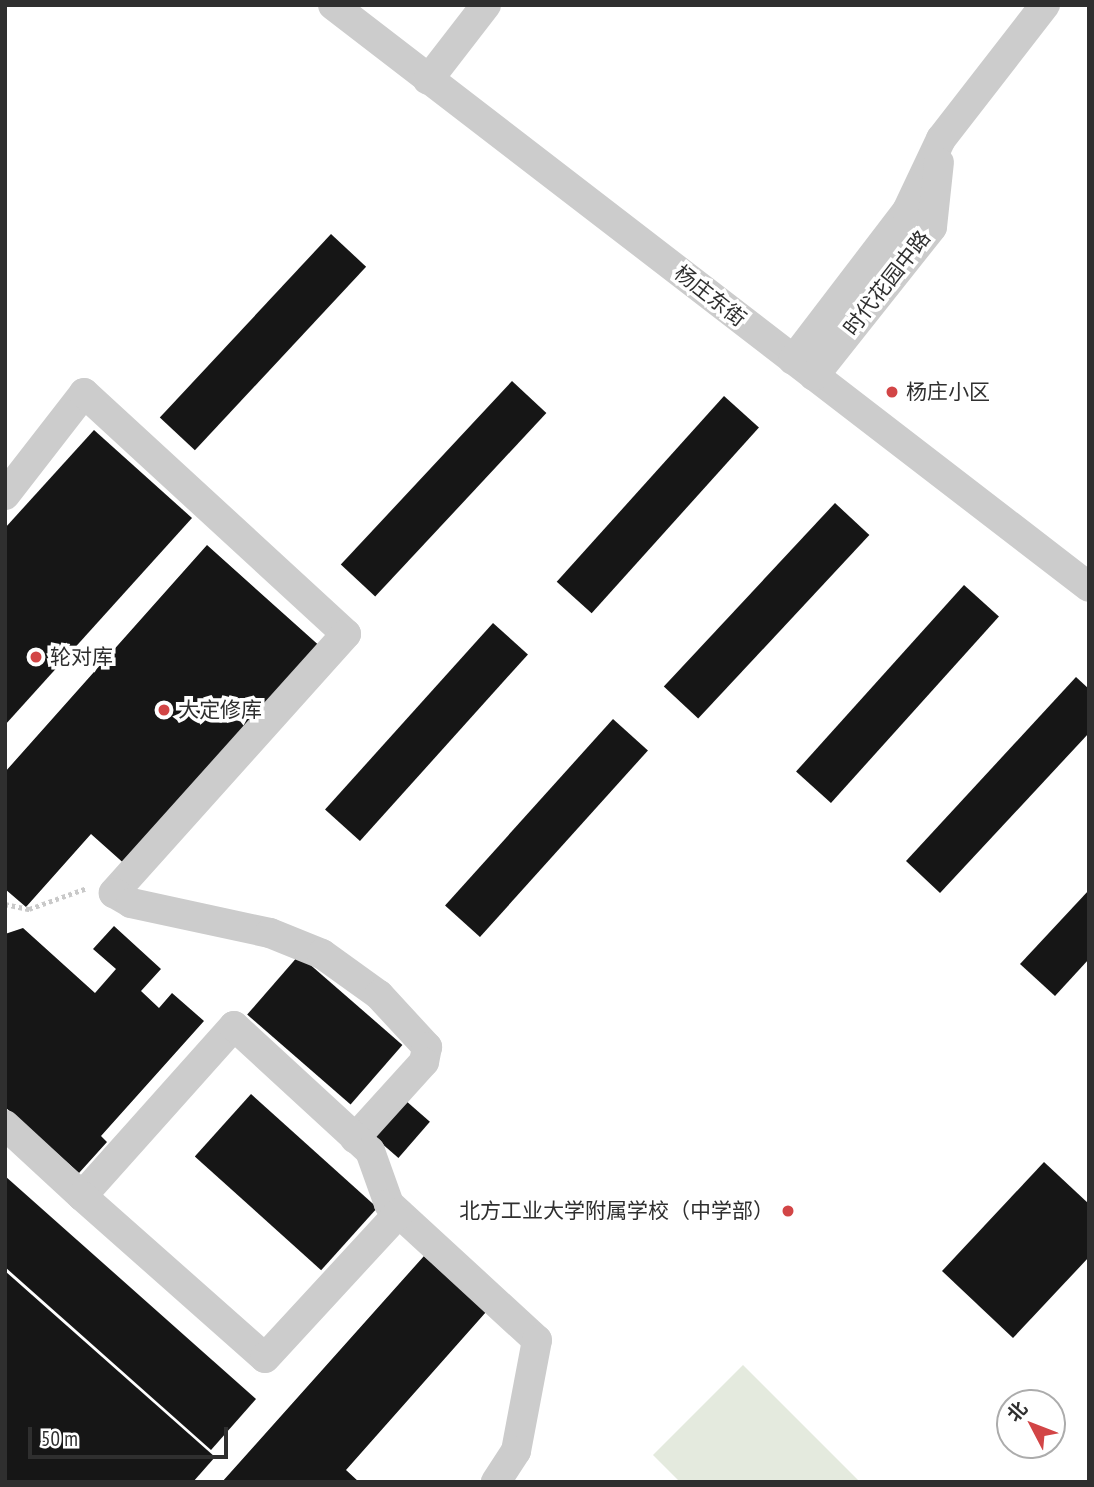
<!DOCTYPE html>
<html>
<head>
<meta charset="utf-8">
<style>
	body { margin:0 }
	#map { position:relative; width:1094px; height:1487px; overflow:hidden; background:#fff; font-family:"PT Sans Narrow","Noto Sans SC",sans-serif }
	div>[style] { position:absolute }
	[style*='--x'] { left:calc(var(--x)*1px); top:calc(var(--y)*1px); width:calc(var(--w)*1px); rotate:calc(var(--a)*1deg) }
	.green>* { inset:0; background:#e4eade }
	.building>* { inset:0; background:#161616; transform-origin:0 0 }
	.path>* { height:4.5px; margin-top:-2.25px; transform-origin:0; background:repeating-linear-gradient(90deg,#c9c9c9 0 3.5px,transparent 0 7px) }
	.minor>* { height:30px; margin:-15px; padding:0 15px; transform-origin:15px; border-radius:15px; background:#ccc }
	.dots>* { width:19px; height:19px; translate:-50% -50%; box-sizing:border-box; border:4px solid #fff; border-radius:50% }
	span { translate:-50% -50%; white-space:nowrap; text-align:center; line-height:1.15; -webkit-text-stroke:7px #fff; paint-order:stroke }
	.street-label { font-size:21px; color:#2f2f2f }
	.poi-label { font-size:21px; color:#2f2f2f }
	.left { translate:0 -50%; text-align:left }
	.right { translate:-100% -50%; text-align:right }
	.frame { position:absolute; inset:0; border:7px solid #2f2f2f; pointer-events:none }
	.north { position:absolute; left:996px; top:1389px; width:70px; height:70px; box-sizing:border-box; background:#fff; border:2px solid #acacac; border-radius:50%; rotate:312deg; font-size:19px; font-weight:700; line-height:28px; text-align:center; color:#2f2f2f }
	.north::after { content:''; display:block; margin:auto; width:24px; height:32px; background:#d24546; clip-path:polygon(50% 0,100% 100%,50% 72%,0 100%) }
	.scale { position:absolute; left:28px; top:1427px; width:200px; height:32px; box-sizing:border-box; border:4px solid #2f2f2f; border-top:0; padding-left:9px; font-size:21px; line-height:24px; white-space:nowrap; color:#2f2f2f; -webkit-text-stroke:5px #fff; paint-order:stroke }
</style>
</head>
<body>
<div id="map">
	<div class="green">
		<div style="clip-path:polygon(743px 1365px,860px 1482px,680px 1482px,653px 1455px)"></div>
	</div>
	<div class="building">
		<div style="left:331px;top:234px;width:48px;height:251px;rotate:43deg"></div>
		<div style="left:512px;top:381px;width:47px;height:251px;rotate:43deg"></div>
		<div style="left:724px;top:396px;width:47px;height:250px;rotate:42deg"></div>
		<div style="clip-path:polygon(94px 430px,192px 518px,5px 725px,5px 528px)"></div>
		<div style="left:835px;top:503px;width:47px;height:251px;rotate:43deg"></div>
		<div style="clip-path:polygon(207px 545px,323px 649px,128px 867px,91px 834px,26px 907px,5px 889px,5px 772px)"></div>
		<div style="left:964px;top:585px;width:47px;height:251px;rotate:42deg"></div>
		<div style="left:493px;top:623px;width:47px;height:251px;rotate:42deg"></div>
		<div style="clip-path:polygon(1076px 677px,1089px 689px,1089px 733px,940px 893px,906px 861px)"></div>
		<div style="left:613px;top:719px;width:47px;height:251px;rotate:42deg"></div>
		<div style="clip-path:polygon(1089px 890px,1089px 959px,1055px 996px,1020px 964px)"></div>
		<div style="clip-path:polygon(114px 926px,161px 969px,141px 991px,159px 1008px,172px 993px,204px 1021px,101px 1136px,107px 1142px,79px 1173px,5px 1107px,5px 934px,23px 928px,95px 993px,116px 969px,93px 949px)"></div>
		<div style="left:299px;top:955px;width:137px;height:79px;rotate:41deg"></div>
		<div style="left:251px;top:1094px;width:170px;height:84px;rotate:42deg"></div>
		<div style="left:405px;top:1100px;width:33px;height:48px;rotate:41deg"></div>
		<div style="clip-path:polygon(1044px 1162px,1089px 1204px,1089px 1257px,1013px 1338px,942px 1271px)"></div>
		<div style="clip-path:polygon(5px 1176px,256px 1399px,211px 1450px,5px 1267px)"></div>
		<div style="clip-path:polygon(424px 1256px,486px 1312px,346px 1470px,359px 1482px,222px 1482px)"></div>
		<div style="clip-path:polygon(5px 1271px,215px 1457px,193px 1482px,5px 1482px)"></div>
	</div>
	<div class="path">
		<div style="--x:5;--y:904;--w:25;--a:12"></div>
		<div style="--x:29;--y:909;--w:62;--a:-19.9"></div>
	</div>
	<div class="minor">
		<div style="--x:333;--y:5;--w:954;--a:37.59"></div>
		<div style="--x:428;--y:80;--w:95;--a:-52.3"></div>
		<div style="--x:793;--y:360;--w:188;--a:-52.6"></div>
		<div style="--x:907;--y:211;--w:80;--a:-64.7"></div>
		<div style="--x:941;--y:139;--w:170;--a:-52.2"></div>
		<div style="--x:814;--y:376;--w:190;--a:-51.6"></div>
		<div style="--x:932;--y:227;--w:65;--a:-83.9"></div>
		<div style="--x:5;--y:495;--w:129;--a:-52.2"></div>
		<div style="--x:84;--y:393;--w:356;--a:42.6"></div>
		<div style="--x:346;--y:634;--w:348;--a:131.9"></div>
		<div style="--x:114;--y:893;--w:20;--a:30"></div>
		<div style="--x:131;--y:903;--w:142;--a:12.2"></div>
		<div style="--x:270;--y:933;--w:56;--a:22"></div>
		<div style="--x:322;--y:954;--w:70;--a:35.7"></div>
		<div style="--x:379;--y:995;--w:71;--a:47.3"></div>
		<div style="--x:427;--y:1047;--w:15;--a:101"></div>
		<div style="--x:424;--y:1062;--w:103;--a:132.2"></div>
		<div style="--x:5;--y:1125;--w:105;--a:42.7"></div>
		<div style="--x:82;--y:1196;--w:228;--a:-48.2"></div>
		<div style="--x:234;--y:1026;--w:185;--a:42.6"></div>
		<div style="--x:370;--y:1151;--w:56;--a:70.3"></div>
		<div style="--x:389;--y:1204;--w:201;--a:42.6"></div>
		<div style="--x:537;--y:1340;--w:113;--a:100.7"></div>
		<div style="--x:516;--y:1451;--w:37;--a:123"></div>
		<div style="--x:82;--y:1196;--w:244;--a:41.5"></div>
		<div style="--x:265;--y:1358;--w:197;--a:-47.3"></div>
	</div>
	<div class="dots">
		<div style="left:892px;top:392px;background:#d24546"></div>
		<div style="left:36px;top:657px;background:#d24546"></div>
		<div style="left:164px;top:710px;background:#d24546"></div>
		<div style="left:788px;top:1211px;background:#d24546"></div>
	</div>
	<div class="street-label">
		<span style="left:887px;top:283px;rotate:-52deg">时代花园中路</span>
		<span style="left:710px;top:296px;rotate:38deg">杨庄东街</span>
	</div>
	<div class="poi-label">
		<span class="left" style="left:906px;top:392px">杨庄小区</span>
		<span class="left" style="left:50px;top:657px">轮对库</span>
		<span class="left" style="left:178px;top:710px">大定修库</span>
		<span class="right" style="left:774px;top:1211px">北方工业大学附属学校（中学部）</span>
	</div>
	<div class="frame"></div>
	<div class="north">北</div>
	<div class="scale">50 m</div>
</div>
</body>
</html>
